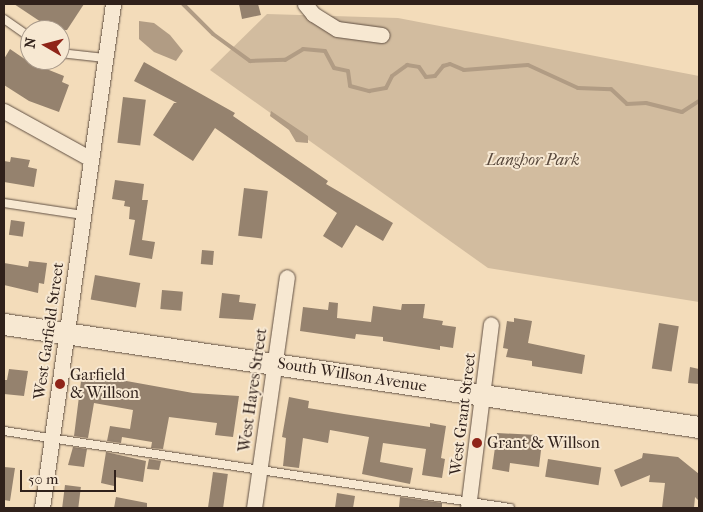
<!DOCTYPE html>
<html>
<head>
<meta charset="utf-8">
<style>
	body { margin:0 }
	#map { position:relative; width:703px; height:512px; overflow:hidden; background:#f3dcba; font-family:"IM FELL French Canon",serif }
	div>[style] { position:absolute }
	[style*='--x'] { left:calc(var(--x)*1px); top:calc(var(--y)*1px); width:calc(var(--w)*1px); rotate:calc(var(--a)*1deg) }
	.green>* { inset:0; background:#d2bc9f }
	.water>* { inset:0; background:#b19c84 }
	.stream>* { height:4px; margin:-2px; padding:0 2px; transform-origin:2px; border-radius:2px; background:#b19c84 }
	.building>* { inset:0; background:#95826e; transform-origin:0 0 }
	.roads { filter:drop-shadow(0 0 1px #615043) drop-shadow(0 0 1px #615043) }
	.lane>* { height:8px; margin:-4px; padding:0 4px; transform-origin:4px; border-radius:4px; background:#f7e8d2 }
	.street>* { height:15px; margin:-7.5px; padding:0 7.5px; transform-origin:7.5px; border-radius:7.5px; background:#f7e8d2 }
	.secondary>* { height:21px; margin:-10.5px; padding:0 10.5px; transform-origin:10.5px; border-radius:10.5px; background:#f7e8d2 }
	.dots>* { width:14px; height:14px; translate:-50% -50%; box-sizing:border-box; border:2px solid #f7e8d2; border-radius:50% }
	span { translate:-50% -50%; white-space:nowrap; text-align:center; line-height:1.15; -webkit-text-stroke:4px #f7e8d2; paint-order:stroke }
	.park-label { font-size:16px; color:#58483c; font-style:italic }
	.street-label { font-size:16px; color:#30211b }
	.poi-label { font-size:16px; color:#30211b }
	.left { translate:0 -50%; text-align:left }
	.frame { position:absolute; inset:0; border:5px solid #30211b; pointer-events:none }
	.north { position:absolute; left:20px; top:20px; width:50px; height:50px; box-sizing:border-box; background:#f7e8d2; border:1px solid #a79889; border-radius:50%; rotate:278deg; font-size:14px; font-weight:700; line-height:20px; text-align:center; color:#30211b }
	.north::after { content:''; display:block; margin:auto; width:18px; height:22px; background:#8f2418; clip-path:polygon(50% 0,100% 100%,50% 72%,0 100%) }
	.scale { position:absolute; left:20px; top:470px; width:96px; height:22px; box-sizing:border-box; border:2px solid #30211b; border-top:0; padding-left:6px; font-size:15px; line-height:18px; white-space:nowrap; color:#30211b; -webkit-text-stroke:4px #f7e8d2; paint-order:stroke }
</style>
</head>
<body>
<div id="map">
	<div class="green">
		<div style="clip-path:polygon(267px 14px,398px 18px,699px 76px,699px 302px,488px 268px,210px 70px)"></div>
	</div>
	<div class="water">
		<div style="clip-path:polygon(139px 21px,154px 23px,170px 35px,183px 51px,176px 61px,154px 52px,139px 39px)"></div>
		<div style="clip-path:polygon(271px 111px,308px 136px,308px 143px,296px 142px,289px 130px,270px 116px)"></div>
	</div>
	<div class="stream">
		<div style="--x:183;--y:4;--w:42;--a:45"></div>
		<div style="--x:213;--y:34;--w:46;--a:36.1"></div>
		<div style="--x:250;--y:61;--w:35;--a:-2"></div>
		<div style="--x:285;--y:60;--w:21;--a:-31"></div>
		<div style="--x:303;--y:49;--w:22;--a:5"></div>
		<div style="--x:325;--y:51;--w:19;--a:62"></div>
		<div style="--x:334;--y:68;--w:14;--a:12"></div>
		<div style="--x:348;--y:71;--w:15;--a:82"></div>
		<div style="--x:350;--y:86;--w:20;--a:15"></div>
		<div style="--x:369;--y:91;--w:17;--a:-10"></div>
		<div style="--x:386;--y:88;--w:13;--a:-63"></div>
		<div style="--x:392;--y:76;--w:19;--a:-36"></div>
		<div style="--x:407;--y:65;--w:12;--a:9"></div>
		<div style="--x:419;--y:67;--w:12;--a:55"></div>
		<div style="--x:426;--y:77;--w:9;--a:-6"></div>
		<div style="--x:435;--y:76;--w:13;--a:-51"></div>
		<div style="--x:443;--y:66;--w:7;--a:-16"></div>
		<div style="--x:450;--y:64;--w:15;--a:23"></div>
		<div style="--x:464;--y:70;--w:64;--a:-4.5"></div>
		<div style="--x:528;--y:65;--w:55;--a:24.7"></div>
		<div style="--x:578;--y:88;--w:33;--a:2"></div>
		<div style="--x:611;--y:89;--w:22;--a:43"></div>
		<div style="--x:627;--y:104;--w:19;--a:-3"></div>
		<div style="--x:646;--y:103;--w:37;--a:14"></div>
		<div style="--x:682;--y:112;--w:20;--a:-33"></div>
	</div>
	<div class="building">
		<div style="clip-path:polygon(14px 4px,84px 4px,67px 30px,53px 30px)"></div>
		<div style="clip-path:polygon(239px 4px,258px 4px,261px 15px,242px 19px)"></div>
		<div style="clip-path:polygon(10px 49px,29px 62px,64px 76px,62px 82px,69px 85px,59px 112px,29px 101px,4px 85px,4px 59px)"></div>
		<div style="clip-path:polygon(144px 62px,235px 113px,233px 116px,328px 181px,326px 184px,393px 223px,383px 241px,356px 225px,342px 248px,323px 236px,337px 213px,215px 128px,193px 161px,153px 135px,174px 103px,177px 103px,134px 81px)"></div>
		<div style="left:123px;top:97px;width:23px;height:46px;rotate:7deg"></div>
		<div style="clip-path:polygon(11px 157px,30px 160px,28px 167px,37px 169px,34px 187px,4px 182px,4px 161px,10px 162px)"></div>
		<div style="clip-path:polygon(115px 180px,144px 184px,142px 200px,148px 200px,142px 240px,155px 242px,152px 259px,129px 255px,135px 220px,129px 219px,130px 207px,124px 206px,125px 201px,112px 199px)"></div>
		<div style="left:244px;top:188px;width:24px;height:48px;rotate:7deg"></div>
		<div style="left:11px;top:220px;width:14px;height:15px;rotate:8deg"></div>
		<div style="left:202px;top:250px;width:12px;height:14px;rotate:5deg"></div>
		<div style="clip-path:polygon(29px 261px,47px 263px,44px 284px,39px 283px,38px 293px,4px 285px,4px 263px,28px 267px)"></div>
		<div style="left:95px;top:275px;width:46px;height:25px;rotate:10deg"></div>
		<div style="left:162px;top:290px;width:21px;height:19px;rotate:5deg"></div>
		<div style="clip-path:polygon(222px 293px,240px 295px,239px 302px,256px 304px,253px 320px,219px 318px)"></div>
		<div style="clip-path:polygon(329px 302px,338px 303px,337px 318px,371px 322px,373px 306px,401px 310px,402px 304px,425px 304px,423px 318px,443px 321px,442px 325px,456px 327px,453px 348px,440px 346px,440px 350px,383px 341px,383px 337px,356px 334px,355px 339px,300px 331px,303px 307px,328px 310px)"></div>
		<div style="clip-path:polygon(514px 318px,532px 321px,528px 343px,585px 355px,582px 374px,532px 366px,532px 361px,506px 357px,508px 349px,503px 348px,507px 321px,514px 322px)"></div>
		<div style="left:659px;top:323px;width:20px;height:46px;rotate:9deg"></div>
		<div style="clip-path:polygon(690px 367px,699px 369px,699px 384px,688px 383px)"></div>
		<div style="clip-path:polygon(9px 369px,28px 371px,24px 396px,4px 394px,4px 380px,7px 380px)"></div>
		<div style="clip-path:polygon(82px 373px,193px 393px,239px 396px,233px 437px,215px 435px,217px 423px,169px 417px,163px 449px,151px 448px,152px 442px,122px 437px,121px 443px,107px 441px,110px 426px,130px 429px,133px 410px,94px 403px,88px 438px,74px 436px)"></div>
		<div style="clip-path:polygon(289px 397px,309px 401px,308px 408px,344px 414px,430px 427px,430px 423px,446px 426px,441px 458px,445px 459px,442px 478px,422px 475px,426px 449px,383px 443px,380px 462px,413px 468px,410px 484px,362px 474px,369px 437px,330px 430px,328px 443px,303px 438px,299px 468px,283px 466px,286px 438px,282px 437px)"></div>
		<div style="clip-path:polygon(497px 433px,537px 435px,537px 441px,542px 442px,539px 467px,510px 463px,509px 472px,492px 469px)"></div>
		<div style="clip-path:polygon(73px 447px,87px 449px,84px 467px,68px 465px)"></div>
		<div style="clip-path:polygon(106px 452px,146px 461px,143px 482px,115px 477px,114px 486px,101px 483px)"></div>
		<div style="clip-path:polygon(643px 453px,678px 457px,699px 474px,699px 501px,695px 497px,694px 508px,662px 508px,665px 483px,649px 482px,650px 475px,621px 487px,614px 470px,642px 458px)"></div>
		<div style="clip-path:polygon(149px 459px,161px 461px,159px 470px,147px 469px)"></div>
		<div style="left:548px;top:459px;width:54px;height:18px;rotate:9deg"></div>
		<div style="clip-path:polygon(4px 467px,15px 468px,10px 501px,4px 500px)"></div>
		<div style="left:213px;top:472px;width:15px;height:36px;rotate:8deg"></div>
		<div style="left:65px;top:485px;width:16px;height:23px;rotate:7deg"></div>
		<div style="clip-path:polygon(337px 493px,355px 496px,353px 508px,335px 508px)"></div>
		<div style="clip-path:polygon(116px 497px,147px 503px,147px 508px,114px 508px)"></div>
		<div style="clip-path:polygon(400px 497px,442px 503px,442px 508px,399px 508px)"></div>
	</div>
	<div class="roads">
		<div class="lane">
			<div style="--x:4;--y:19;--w:32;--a:35"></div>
			<div style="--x:60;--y:53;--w:45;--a:6.3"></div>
			<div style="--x:4;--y:203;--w:80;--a:8.6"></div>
			<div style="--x:4;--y:431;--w:512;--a:8.65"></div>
		</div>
		<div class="street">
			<div style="--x:305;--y:4;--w:13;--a:51"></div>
			<div style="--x:313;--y:14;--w:28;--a:32"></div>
			<div style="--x:337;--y:29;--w:45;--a:7.6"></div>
			<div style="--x:4;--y:111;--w:99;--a:28.9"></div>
			<div style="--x:42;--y:508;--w:509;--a:-81.98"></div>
			<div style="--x:254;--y:508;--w:233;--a:-81.9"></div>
			<div style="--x:468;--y:508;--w:185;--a:-82.9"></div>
		</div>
		<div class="secondary">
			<div style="--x:4;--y:324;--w:703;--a:8.43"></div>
		</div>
	</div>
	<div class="dots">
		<div style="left:60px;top:384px;background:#8f2418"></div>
		<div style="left:477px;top:443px;background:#8f2418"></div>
	</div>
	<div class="park-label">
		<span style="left:533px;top:160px">Langhor Park</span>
	</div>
	<div class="street-label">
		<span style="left:49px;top:331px;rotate:-82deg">West Garfield Street</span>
		<span style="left:352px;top:375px;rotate:9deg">South Willson Avenue</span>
		<span style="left:253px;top:390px;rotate:-82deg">West Hayes Street</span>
		<span style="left:463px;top:414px;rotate:-83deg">West Grant Street</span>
	</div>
	<div class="poi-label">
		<span class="left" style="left:70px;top:384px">Garfield<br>&amp; Willson</span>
		<span class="left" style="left:487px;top:443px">Grant &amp; Willson</span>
	</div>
	<div class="frame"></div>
	<div class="north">N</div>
	<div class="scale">50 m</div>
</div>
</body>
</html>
